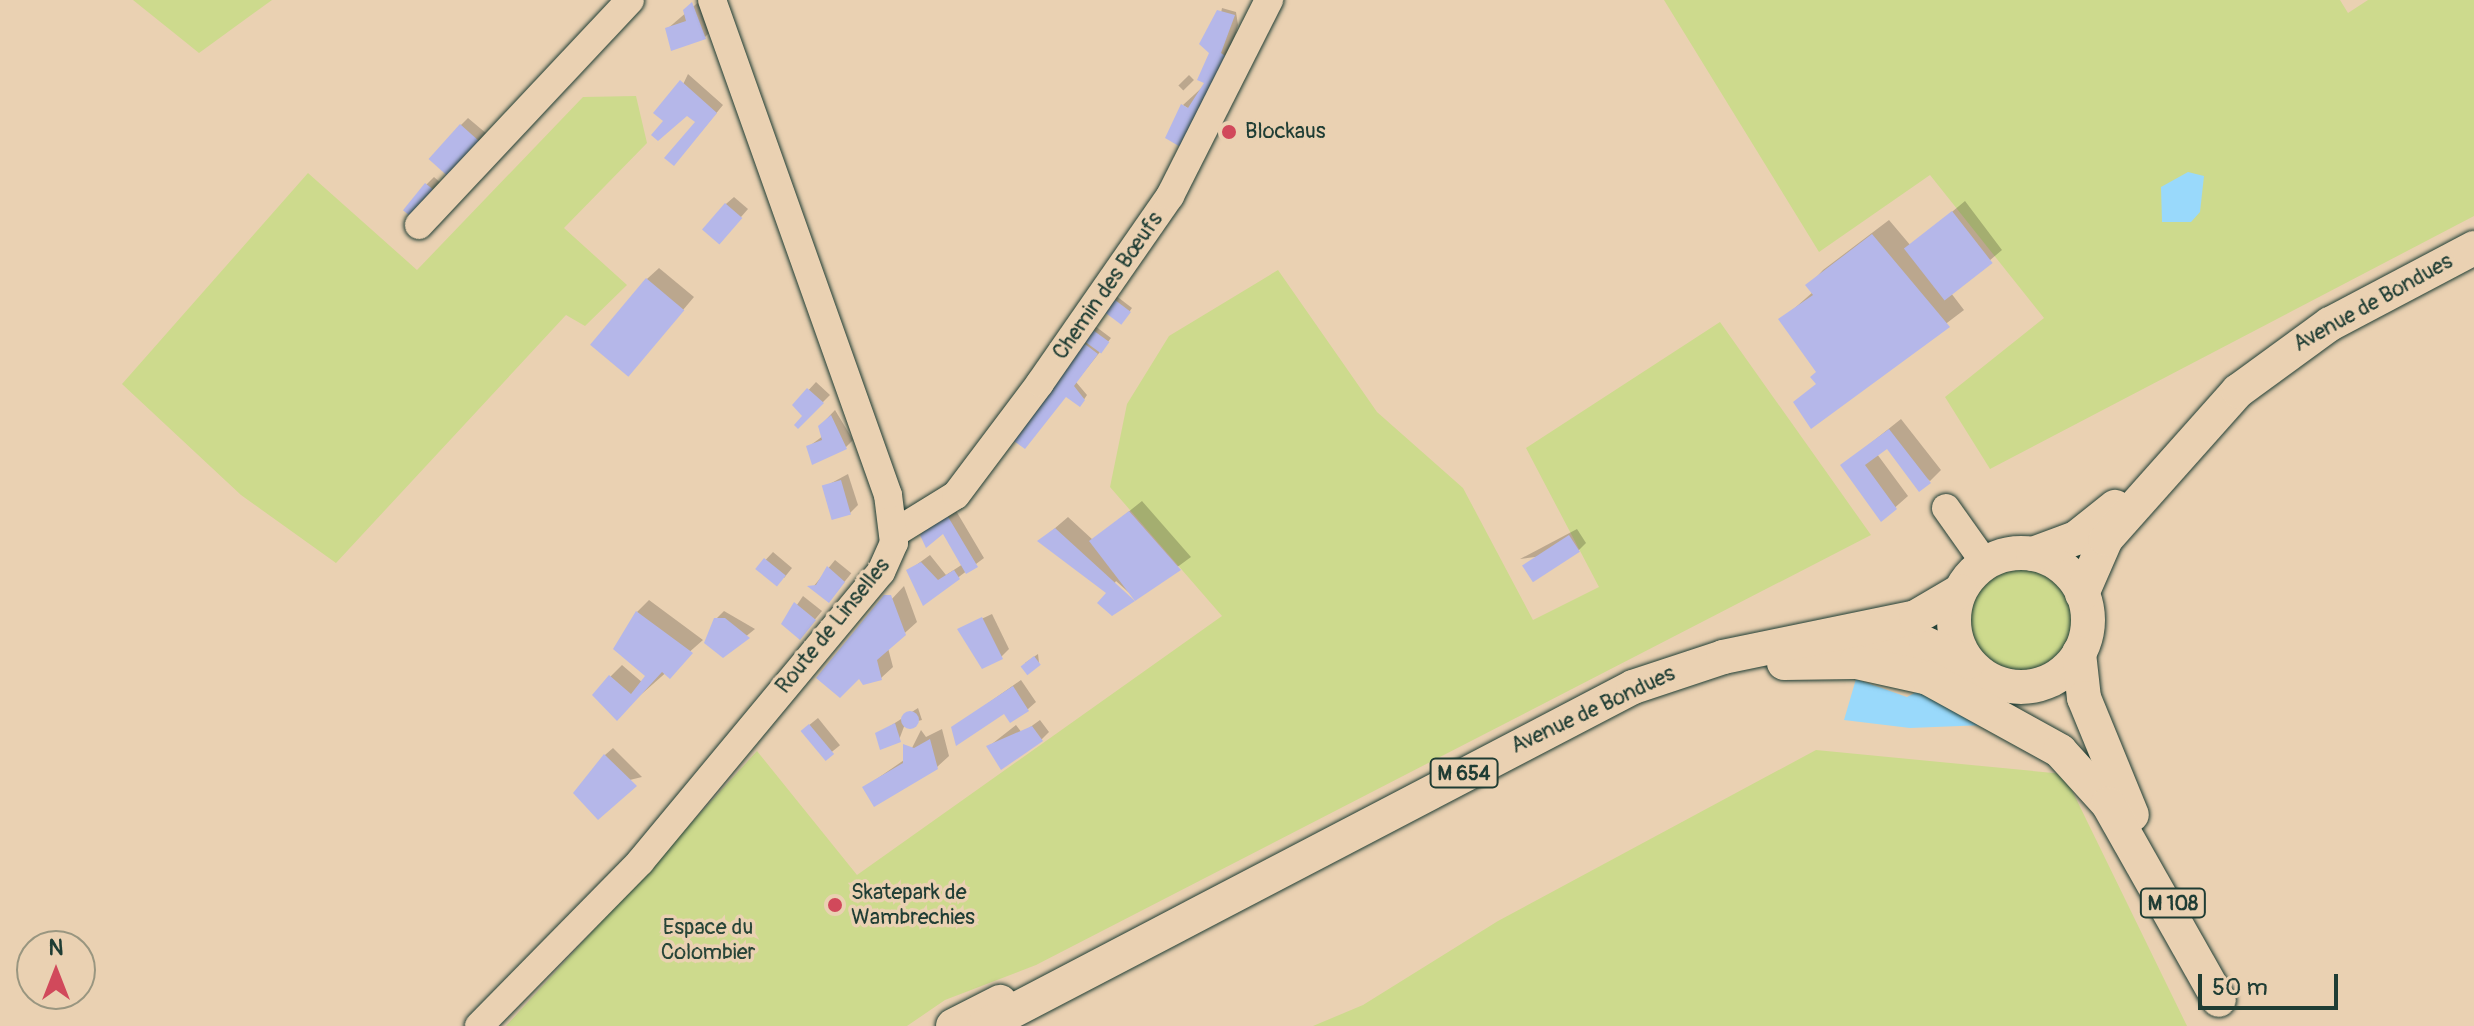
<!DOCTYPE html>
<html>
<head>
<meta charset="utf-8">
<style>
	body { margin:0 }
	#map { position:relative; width:2474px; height:1026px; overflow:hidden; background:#ead1b2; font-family:Pangolin,sans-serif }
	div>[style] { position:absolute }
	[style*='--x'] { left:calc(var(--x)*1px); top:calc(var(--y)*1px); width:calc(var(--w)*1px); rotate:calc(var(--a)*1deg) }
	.green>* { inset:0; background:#cdda8d }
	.round { border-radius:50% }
	.water>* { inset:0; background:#99d9fb }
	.shadow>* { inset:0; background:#0003; transform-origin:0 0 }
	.building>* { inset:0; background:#b5b7e9; transform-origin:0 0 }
	.roads { filter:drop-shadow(0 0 2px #1f3d34) drop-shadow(0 0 2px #1f3d34) }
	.minor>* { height:28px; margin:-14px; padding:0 14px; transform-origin:14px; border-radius:14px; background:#ead1b2 }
	.major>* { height:34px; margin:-17px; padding:0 17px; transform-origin:17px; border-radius:17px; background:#ead1b2 }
	.major>.ring { margin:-17px; padding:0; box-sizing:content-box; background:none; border:34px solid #ead1b2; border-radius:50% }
	.dots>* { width:22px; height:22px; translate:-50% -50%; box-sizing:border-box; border:4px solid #ead1b2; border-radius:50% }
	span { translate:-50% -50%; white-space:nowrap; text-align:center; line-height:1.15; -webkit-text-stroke:7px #ead1b2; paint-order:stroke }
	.shield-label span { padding:2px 6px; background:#ead1b2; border:2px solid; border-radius:6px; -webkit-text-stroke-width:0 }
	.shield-label { font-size:20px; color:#1f3d34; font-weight:700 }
	.poi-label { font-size:22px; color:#1f3d34 }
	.left { translate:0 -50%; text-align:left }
	.street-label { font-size:22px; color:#1f3d34 }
	.park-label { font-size:22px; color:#284538 }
	.north { position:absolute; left:16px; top:930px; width:80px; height:80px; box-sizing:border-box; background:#ead1b2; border:2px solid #999680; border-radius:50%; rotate:0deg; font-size:22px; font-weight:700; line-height:32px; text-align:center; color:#1f3d34 }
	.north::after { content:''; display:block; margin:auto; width:28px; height:36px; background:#d1495b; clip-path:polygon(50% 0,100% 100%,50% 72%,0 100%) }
	.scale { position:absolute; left:2198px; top:974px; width:140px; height:36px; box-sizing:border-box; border:4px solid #1f3d34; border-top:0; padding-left:10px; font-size:24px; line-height:28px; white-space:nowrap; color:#1f3d34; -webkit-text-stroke:6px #ead1b2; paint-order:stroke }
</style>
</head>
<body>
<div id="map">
	<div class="green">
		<div style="clip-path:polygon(133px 0,272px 0,199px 53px)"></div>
		<div style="clip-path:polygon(1664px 0,2340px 0,2348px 13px,2368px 0,2474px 0,2474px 216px,1990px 469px,1945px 397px,2044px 318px,1930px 175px,1819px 252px)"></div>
		<div style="clip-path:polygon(636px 96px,647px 143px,564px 228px,627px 285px,585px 326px,566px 315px,336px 563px,241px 495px,122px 384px,308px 173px,417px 270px,583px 97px)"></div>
		<div style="clip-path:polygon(1278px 270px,1377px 412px,1463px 488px,1533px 620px,1599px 587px,1526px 448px,1720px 322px,1871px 535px,1036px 965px,945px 1000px,907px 1026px,506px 1026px,757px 751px,857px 875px,1222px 616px,1110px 487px,1127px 404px,1169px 336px)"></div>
		<div class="round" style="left:1963px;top:565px;width:110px;height:110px"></div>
		<div style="clip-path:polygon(1816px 750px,2064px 774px,2187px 1026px,1313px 1026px,1363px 1005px,1498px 921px)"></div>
	</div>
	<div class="water">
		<div style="clip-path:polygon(2188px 172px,2204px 176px,2200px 212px,2191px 222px,2162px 222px,2161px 187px)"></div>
		<div style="clip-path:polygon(1856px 679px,1907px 697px,1920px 690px,1985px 725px,1910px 728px,1844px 720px)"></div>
	</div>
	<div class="shadow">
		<div style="clip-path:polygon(701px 0,712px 30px,705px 37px,667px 29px)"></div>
		<div style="clip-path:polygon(1222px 8px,1236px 12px,1238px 25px,1228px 64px,1199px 115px,1183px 105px,1207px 83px)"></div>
		<div style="clip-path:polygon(688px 74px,723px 105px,681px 156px,698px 122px,686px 113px,666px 120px)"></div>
		<div style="left:1189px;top:75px;width:7px;height:15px;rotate:45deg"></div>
		<div style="clip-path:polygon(468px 118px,493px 139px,455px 180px,461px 125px)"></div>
		<div style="clip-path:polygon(434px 177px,442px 184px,405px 209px,427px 184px)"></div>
		<div style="clip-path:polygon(734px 197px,748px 209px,726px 234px,726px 204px)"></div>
		<div style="clip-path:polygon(1965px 201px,2002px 250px,1951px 293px,1964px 310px,1811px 426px,1818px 371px,1781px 320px,1813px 292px,1808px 286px,1823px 270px,1889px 220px,1911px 246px)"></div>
		<div style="clip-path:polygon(659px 268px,694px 297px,639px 362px,647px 279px)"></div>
		<div style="clip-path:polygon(1115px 295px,1132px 308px,1124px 319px,1104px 310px)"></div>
		<div style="clip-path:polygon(1095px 326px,1111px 338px,1076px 382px,1087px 395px,1083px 401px,1066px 395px,1024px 447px)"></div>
		<div style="clip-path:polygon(816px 382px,830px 395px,798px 427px,805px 416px,795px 405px)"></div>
		<div style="clip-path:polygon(835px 410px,853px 440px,846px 447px,808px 447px,823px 436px,820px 426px)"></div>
		<div style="clip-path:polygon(1901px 419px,1941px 470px,1930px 481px,1888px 447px,1877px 454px,1908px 496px,1882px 519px,1842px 466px)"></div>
		<div style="clip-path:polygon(848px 474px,858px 505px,850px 513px,824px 487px)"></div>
		<div style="clip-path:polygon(1142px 501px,1191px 557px,1135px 598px,1116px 581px,1109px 592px,1040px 541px,1068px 517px,1093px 540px)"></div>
		<div style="clip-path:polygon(952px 504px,984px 558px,924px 603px,908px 571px,930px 555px,946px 575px,963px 564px,943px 531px,927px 545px)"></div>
		<div style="clip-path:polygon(1577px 529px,1586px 543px,1578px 551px,1520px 559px)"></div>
		<div style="clip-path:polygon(773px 552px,792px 568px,784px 578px,757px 569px)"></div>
		<div style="left:835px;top:560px;width:21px;height:36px;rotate:39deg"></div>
		<div style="clip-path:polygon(904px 586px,917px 622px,888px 648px,893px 667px,881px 678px,819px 677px)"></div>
		<div style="clip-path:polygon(803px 596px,822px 611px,807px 629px,784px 624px)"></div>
		<div style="clip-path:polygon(649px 600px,703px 640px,628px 706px,610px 677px,622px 665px,643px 683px,648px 676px,637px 612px)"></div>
		<div style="clip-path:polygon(724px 611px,755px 629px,723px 655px,716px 619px)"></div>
		<div style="clip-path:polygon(992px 614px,1009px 649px,1001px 657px,960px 629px)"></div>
		<div style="clip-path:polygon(1038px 654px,1039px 663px,1025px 663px)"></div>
		<div style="clip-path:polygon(1021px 680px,1036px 702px,1028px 709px,1011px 721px,1004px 711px,953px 728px)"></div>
		<div style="clip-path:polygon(918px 708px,922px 720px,905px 724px,899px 740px,878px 734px)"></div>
		<div style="left:818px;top:718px;width:35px;height:20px;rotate:51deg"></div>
		<div style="clip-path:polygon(1040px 720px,1049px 732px,1041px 740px,988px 747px,1016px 725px,1022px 733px)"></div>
		<div style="clip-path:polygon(942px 729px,949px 756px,937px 767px,865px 787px,907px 758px,921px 730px,926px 737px)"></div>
		<div style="clip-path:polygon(613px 748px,642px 777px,576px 793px,605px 755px)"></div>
	</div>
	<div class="building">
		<div style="clip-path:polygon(692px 2px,706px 39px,671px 51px,665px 28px,686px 21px,683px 10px)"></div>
		<div style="clip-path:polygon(1217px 10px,1235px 15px,1221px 53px,1228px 58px,1184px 149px,1165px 138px,1181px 104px,1188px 108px,1204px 83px,1197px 80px,1209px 53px,1199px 44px)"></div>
		<div style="clip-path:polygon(680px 80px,717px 113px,674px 166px,664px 158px,695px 122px,687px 116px,658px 141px,651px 135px,663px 121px,653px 113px)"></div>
		<div style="left:460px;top:124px;width:36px;height:47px;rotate:42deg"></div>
		<div style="left:425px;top:183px;width:14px;height:35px;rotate:39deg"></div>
		<div style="left:725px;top:203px;width:23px;height:35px;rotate:41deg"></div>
		<div style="left:1952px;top:211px;width:66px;height:61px;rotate:52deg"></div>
		<div style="clip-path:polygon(1872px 234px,1950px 327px,1811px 429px,1793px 402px,1816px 384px,1810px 377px,1816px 372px,1778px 319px,1813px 295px,1805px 285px)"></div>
		<div style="left:646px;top:278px;width:50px;height:87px;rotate:40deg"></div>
		<div style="left:1111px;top:297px;width:25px;height:16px;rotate:37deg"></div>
		<div style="left:1090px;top:328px;width:24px;height:14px;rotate:36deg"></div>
		<div style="clip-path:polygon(1081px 341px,1098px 354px,1074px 386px,1085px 400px,1080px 407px,1066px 397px,1025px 449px,1007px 436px)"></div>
		<div style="clip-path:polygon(807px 388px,824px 403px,798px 429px,794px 425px,802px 416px,792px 405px)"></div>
		<div style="clip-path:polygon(831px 415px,847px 449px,812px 465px,806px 446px,822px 440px,818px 426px)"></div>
		<div style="clip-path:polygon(1889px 429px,1931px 483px,1919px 492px,1887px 449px,1865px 465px,1897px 509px,1881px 522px,1840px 465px)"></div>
		<div style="left:841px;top:480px;width:36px;height:20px;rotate:74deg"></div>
		<div style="clip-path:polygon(944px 510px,978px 567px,966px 574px,943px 534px,926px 548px,920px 535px)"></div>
		<div style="clip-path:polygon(1129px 511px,1181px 570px,1135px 601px,1089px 541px)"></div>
		<div style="clip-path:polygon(1055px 528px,1135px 601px,1112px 616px,1097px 603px,1106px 593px,1037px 541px)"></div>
		<div style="left:1569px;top:535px;width:20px;height:56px;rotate:57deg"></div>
		<div style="left:764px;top:558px;width:28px;height:14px;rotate:39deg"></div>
		<div style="clip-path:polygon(921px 562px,938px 580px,954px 570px,960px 579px,923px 606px,906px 570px)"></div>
		<div style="clip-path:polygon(827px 566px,845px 582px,829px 603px,807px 586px,816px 585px)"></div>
		<div style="clip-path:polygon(884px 595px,891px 595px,906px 635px,877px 660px,882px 680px,863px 685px,859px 679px,840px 698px,816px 678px)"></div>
		<div style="clip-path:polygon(794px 602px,816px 620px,800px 640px,781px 624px)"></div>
		<div style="clip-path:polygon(636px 611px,693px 653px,670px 679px,662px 672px,617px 721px,592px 695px,609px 675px,631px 694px,645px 676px,613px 649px)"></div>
		<div style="clip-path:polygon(982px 617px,1003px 659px,982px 669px,957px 629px)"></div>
		<div style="clip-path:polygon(714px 618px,725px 618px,750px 638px,723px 658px,704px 643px)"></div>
		<div style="left:1034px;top:656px;width:11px;height:17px;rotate:52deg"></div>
		<div style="clip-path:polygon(1013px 686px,1029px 711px,1010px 723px,1004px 714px,956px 746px,951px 727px)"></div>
		<div class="round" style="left:901px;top:711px;width:18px;height:18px"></div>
		<div style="clip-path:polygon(895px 723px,901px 742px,880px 750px,875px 733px)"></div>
		<div style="left:809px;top:724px;width:39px;height:11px;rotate:50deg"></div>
		<div style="clip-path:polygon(1032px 726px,1043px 741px,1001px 770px,986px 746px)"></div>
		<div style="clip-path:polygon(930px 739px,938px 769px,874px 807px,862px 787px,903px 763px,903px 744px,914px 748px)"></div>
		<div style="clip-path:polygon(604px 754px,637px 786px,598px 820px,573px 793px)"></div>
	</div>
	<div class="roads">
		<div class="minor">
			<div style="--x:419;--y:225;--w:308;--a:-46.8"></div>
			<div style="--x:1946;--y:508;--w:67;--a:54.7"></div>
			<div style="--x:896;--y:532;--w:70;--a:-31.7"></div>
			<div style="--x:956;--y:495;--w:140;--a:-53.1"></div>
			<div style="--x:1040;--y:383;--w:228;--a:-55.2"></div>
			<div style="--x:1170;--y:196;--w:220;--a:-63.2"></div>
			<div style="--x:479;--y:1026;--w:230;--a:-45.5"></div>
			<div style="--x:640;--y:862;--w:377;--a:-50.3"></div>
			<div style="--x:881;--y:572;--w:32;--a:-66"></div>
			<div style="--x:894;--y:543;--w:48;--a:-97.1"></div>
			<div style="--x:888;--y:495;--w:525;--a:-109.57"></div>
		</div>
		<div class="major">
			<div class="ring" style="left:1954px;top:553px;width:100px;height:100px"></div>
			<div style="--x:2033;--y:554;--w:46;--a:-20.4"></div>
			<div style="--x:2076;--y:538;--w:50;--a:-38.5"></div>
			<div style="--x:2082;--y:594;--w:60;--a:-66.4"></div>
			<div style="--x:2106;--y:539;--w:198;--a:-48.3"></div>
			<div style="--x:2238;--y:391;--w:114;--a:-36.1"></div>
			<div style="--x:2330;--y:324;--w:163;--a:-27.8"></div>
			<div style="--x:1868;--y:643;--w:58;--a:1"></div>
			<div style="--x:1926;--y:644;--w:46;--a:23.2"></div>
			<div style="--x:2079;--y:653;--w:45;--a:83.7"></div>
			<div style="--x:2084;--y:698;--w:126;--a:67.7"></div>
			<div style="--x:1784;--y:663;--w:72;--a:-0.8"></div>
			<div style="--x:1856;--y:662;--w:74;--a:12.5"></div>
			<div style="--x:1928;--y:678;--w:151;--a:28.9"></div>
			<div style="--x:2060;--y:751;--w:72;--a:47.8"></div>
			<div style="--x:2108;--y:804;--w:225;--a:60.5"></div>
			<div style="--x:953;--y:1026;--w:53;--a:-27.1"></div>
			<div style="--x:984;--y:1026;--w:732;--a:-27.58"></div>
			<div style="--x:1633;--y:687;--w:95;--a:-18.4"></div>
			<div style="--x:1723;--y:657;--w:197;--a:-11.7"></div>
			<div style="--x:1916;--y:617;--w:51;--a:-30.6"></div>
		</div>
	</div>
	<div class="dots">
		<div style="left:1229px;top:132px;background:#d1495b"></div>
		<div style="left:835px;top:905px;background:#d1495b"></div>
	</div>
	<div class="shield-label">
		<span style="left:1464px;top:773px">M 654</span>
		<span style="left:2173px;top:903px">M 108</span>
	</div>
	<div class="poi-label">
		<span class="left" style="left:1245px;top:132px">Blockaus</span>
		<span class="left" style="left:851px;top:905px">Skatepark de<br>Wambrechies</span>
	</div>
	<div class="street-label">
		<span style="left:1108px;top:286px;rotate:-55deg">Chemin des Bœufs</span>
		<span style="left:2373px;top:303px;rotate:-29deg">Avenue de Bondues</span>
		<span style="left:833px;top:626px;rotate:-51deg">Route de Linselles</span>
		<span style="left:1593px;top:710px;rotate:-25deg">Avenue de Bondues</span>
	</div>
	<div class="park-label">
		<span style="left:708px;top:940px">Espace du<br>Colombier</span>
	</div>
	<div class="north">N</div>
	<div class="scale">50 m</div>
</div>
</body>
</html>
